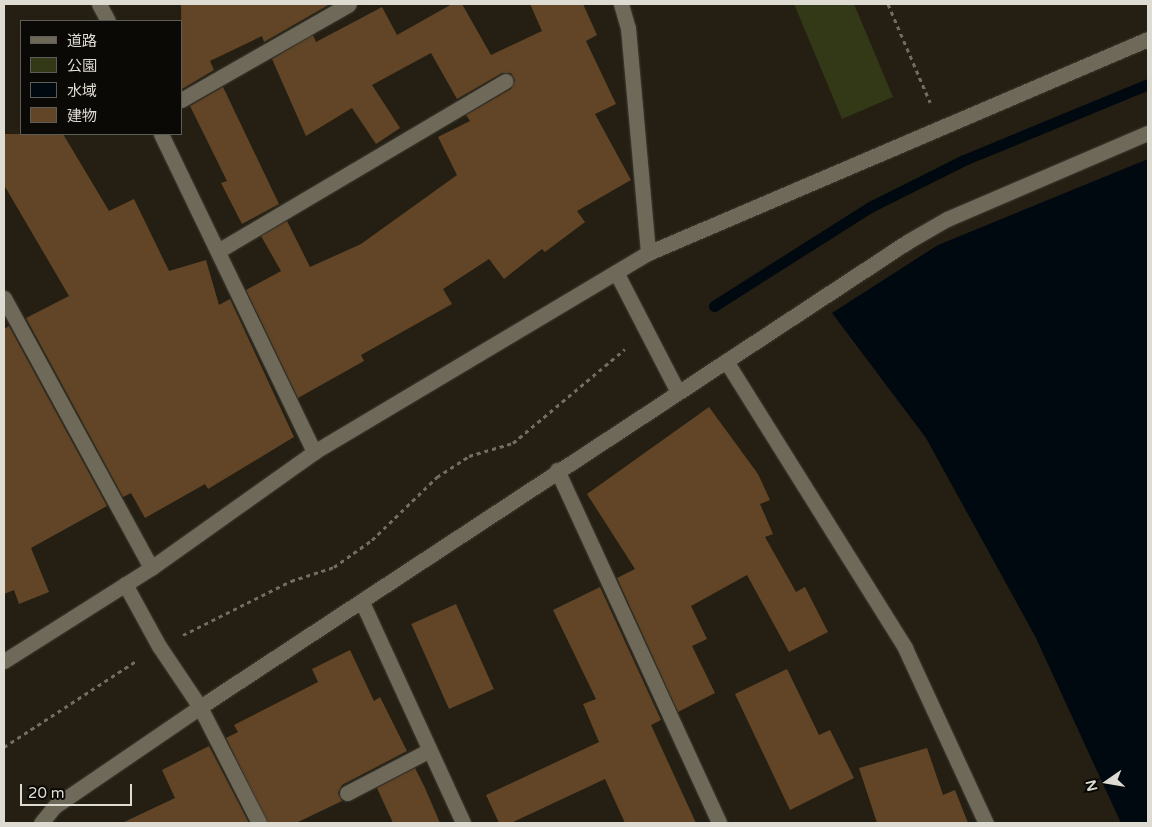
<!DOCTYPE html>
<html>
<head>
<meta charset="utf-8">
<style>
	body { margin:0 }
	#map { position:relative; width:1152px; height:827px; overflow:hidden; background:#241f12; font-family:"Varela Round","Noto Sans JP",sans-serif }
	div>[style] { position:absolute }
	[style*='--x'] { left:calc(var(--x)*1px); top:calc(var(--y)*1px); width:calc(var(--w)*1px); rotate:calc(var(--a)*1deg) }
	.green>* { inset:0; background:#333916 }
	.water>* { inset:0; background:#000810 }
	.stream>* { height:11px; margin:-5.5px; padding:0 5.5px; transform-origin:5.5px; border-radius:5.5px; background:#000810 }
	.building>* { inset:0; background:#614526; transform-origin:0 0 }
	.path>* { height:3px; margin-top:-1.5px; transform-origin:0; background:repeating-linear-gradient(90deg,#716d62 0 4px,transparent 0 8px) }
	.roads { filter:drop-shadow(0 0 1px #3f3b33) drop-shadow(0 0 1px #3f3b33) }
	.minor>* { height:15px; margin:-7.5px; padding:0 7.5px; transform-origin:7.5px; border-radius:7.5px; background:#6f695a }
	span { translate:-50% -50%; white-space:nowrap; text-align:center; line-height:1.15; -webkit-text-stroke:4px #0b0905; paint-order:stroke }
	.frame { position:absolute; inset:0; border:5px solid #dedbd3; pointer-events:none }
	.legend { position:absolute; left:20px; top:20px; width:162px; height:115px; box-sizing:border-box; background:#0b0905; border:1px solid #5f5d57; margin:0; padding:6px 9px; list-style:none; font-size:15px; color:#dedbd3 }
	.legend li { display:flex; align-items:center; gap:10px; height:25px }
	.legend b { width:25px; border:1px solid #5f5d57 }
	.north { position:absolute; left:1082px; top:757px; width:50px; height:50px; -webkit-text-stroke:4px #0b0905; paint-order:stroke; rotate:257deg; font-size:14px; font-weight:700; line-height:20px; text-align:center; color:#dedbd3 }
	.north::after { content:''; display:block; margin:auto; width:18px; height:22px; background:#dedbd3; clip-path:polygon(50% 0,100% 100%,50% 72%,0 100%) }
	.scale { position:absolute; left:20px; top:784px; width:112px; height:22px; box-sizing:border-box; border:2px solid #dedbd3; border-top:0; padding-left:6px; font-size:15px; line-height:18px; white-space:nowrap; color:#dedbd3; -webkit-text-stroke:4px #0b0905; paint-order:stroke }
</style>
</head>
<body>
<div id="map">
	<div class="green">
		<div style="clip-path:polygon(794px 4px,854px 4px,893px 97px,842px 119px)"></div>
	</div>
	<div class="water">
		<div style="clip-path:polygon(1148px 159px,1148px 823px,1121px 823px,1035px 636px,926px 438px,832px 313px,938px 245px)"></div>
	</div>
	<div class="stream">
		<div style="--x:714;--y:306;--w:185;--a:-32.4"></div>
		<div style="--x:870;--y:207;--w:105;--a:-26.6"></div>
		<div style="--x:964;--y:160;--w:199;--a:-22.4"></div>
	</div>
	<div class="building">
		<div style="clip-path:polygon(181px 4px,330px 4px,264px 42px,262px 36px,210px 61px,214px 70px,182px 89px)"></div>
		<div style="clip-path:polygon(452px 4px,462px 4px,491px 55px,542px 31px,530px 4px,583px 4px,597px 35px,586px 41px,616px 104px,595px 114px,631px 180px,577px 211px,585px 222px,545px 252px,542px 249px,504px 279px,489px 259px,443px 289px,452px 304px,361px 355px,364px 361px,298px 398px,246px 290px,281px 271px,261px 236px,287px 221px,310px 267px,361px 244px,457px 175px,438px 137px,470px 121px,466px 115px,511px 89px,515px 80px,511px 73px,502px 73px,457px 99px,431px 53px,372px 85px,400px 128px,376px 144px,352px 108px,306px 136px,272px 59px,313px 35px,316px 42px,382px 7px,397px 35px)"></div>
		<div style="clip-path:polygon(223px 87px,279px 204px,242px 224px,221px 183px,227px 181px,190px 106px)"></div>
		<div style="clip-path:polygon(4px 134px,63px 134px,109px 211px,134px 199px,169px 271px,206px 260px,219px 305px,230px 299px,294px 437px,208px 489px,205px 484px,145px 518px,131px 493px,123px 497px,26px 318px,69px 296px,4px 185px)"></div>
		<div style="clip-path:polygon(9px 326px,107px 506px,31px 548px,49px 592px,19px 604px,14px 590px,4px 594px,4px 329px)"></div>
		<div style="clip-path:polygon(709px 407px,758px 474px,770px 500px,760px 504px,773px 534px,765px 537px,796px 592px,805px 587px,828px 632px,789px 652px,747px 575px,691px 606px,707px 639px,692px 646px,715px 693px,678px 712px,617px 578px,635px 569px,587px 494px)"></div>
		<div style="clip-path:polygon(600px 587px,661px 720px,651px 725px,696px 823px,625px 823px,605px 779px,511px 823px,499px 823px,486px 795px,599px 742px,583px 704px,596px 699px,553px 610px)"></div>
		<div style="left:456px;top:604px;width:93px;height:49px;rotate:66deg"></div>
		<div style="clip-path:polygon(350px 650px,374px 701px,380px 697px,407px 751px,342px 785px,338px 793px,342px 801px,296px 823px,268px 823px,226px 738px,238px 732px,234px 725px,318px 682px,312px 669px)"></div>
		<div style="clip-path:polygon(787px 669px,819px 735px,830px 730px,854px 778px,790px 810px,735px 694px)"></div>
		<div style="clip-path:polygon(209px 746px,249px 823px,122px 823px,175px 798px,162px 770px)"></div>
		<div style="clip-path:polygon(927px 748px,943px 795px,955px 790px,968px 823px,877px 823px,859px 768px)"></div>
		<div style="clip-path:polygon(415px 768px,425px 788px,440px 823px,393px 823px,377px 788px)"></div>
	</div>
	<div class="path">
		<div style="--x:888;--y:4;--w:107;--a:66.8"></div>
		<div style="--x:183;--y:635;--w:121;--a:-26.6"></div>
		<div style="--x:291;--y:581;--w:45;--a:-18"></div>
		<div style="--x:334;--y:567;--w:47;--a:-35.4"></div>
		<div style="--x:372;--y:540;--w:91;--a:-44.1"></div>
		<div style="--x:437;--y:477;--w:38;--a:-33"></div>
		<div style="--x:469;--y:456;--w:46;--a:-16.5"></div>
		<div style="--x:513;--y:443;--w:146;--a:-40"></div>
		<div style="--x:4;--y:747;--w:158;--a:-33.1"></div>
	</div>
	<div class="roads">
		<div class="minor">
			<div style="--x:99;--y:4;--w:19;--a:62"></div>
			<div style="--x:621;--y:4;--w:25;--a:74"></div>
			<div style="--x:628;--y:28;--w:226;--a:84.9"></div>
			<div style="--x:181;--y:100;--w:193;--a:-29.7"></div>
			<div style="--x:161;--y:134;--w:353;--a:64.3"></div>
			<div style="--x:218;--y:251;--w:334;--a:-30.6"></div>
			<div style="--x:616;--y:272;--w:133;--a:62.7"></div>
			<div style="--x:4;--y:298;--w:307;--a:61.4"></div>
			<div style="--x:726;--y:361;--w:338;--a:58"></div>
			<div style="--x:905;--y:648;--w:193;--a:65.2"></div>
			<div style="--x:557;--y:470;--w:388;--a:65.3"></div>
			<div style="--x:125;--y:584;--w:71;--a:61.3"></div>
			<div style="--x:159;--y:646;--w:73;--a:56.1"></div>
			<div style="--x:200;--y:707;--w:130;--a:63"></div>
			<div style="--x:362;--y:602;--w:243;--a:65.4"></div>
			<div style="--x:4;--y:661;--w:174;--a:-32.3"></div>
			<div style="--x:151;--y:568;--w:200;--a:-35.4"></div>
			<div style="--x:314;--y:452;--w:389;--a:-30.8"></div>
			<div style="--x:648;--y:253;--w:544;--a:-23.17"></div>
			<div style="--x:347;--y:793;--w:93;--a:-27.4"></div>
			<div style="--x:41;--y:823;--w:22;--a:-51"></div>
			<div style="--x:55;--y:806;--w:176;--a:-34.3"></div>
			<div style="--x:200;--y:707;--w:846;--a:-33.33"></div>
			<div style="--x:907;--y:242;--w:46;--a:-29.9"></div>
			<div style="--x:947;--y:219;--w:219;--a:-23.2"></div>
		</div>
	</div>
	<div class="frame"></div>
	<ul class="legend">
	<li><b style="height:6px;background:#6f695a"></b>道路</li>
	<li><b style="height:14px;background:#333916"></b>公園</li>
	<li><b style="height:14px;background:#000810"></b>水域</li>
	<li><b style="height:14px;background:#614526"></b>建物</li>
	</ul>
	<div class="north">N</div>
	<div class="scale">20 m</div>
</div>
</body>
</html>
